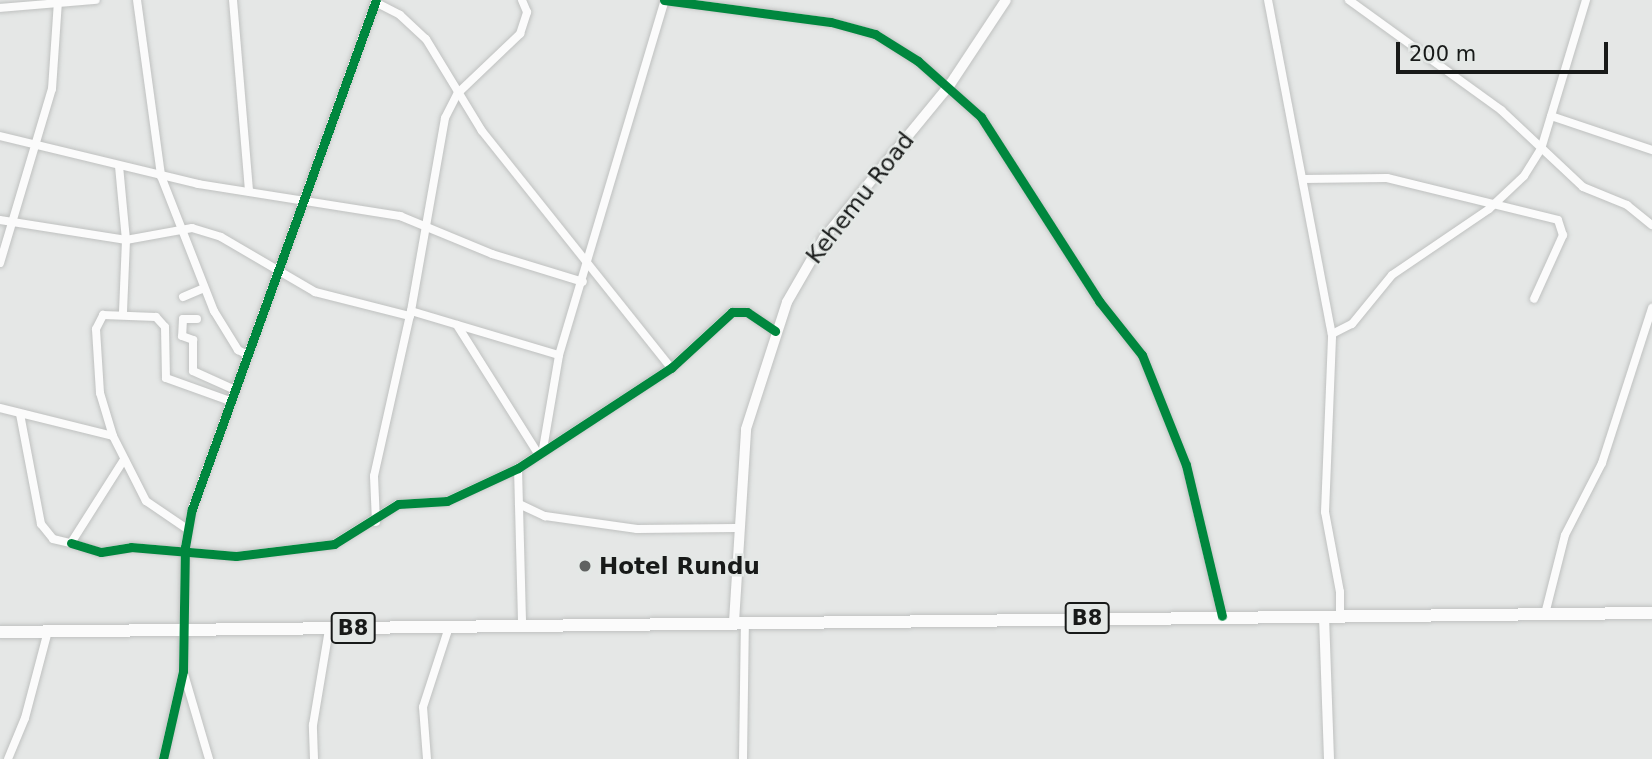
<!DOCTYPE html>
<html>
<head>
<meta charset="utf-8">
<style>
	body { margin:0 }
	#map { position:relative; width:1652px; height:759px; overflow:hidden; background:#e5e7e6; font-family:"DejaVu Sans",sans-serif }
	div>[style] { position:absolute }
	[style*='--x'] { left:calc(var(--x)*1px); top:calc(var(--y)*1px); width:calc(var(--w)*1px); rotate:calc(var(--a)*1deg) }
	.roads { filter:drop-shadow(0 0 2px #bfc1c0) drop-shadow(0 0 2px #bfc1c0) }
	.minor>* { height:8px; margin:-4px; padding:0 4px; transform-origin:4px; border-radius:4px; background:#fbfbfb }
	.tertiary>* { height:10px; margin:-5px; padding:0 5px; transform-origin:5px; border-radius:5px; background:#fbfbfb }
	.secondary>* { height:10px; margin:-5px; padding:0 5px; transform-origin:5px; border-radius:5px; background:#fbfbfb }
	.trunk>* { height:12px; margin:-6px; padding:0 6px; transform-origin:6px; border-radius:6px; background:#fbfbfb }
	.cycleway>* { height:9px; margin:-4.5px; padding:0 4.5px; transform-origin:4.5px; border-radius:4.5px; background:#00873e }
	.dots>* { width:19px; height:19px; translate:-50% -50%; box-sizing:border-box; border:4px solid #e4e8e6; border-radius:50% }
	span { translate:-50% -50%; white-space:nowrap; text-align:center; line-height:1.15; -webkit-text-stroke:5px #e4e8e6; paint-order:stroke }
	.shield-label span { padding:2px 5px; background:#e4e8e6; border:2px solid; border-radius:5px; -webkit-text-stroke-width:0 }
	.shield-label { font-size:21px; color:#181a19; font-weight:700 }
	.street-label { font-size:23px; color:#181a19 }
	.poi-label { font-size:23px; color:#181a19; font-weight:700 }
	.left { translate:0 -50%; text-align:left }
	.scale { position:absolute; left:1396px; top:42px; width:212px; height:32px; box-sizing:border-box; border:4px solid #181a19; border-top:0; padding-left:9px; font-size:21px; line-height:24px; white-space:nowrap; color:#181a19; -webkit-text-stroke:5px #e4e8e6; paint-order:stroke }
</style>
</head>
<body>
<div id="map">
	<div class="roads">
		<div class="minor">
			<div style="--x:137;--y:0;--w:178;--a:82.2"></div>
			<div style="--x:161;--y:176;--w:145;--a:68.6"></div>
			<div style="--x:214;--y:311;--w:46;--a:58.4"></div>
			<div style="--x:238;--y:350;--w:11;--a:27"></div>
			<div style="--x:233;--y:0;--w:192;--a:85.2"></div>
			<div style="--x:664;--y:0;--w:168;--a:7.5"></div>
			<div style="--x:831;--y:22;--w:46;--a:15.3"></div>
			<div style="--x:875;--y:34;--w:51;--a:32.1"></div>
			<div style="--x:918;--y:61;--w:84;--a:41.6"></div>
			<div style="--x:981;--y:117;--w:219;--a:57.3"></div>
			<div style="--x:1099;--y:301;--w:69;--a:51.5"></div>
			<div style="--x:1142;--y:355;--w:118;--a:68.2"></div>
			<div style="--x:1186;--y:465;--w:155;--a:76.6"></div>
			<div style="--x:1268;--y:0;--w:340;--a:79.2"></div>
			<div style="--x:1349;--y:0;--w:188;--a:35.9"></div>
			<div style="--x:1501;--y:110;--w:112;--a:43.2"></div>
			<div style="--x:1583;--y:187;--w:48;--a:22.2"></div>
			<div style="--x:1627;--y:205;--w:32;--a:39"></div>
			<div style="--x:375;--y:2;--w:28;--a:27"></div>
			<div style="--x:400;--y:15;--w:35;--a:43"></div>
			<div style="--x:426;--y:39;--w:108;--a:58.7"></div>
			<div style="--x:482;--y:131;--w:303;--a:51.4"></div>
			<div style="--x:0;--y:8;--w:96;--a:-4.8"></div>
			<div style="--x:1551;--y:116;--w:107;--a:18.6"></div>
			<div style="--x:0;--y:136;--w:204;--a:13.6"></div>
			<div style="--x:198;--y:184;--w:205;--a:9"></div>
			<div style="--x:400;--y:216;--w:100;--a:22.4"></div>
			<div style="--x:492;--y:254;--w:95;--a:17.1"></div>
			<div style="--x:119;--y:166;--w:74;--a:84.6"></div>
			<div style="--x:126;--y:240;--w:72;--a:92.4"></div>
			<div style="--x:1303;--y:179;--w:84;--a:-0.7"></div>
			<div style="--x:1387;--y:178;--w:176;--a:13.8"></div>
			<div style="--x:1558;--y:220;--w:16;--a:72"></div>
			<div style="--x:1563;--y:235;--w:70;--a:114.4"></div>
			<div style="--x:0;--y:220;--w:128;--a:9"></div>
			<div style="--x:126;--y:240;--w:67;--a:-10.3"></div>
			<div style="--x:192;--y:228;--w:30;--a:17"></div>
			<div style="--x:221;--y:237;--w:109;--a:30.3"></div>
			<div style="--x:315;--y:292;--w:98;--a:14.2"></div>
			<div style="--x:0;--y:263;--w:182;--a:-73.4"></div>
			<div style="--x:52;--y:89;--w:89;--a:-86.1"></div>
			<div style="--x:183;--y:297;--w:23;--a:-23"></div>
			<div style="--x:411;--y:311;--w:154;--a:16.6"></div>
			<div style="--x:197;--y:319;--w:14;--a:180"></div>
			<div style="--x:183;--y:319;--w:17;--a:93"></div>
			<div style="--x:182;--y:336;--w:12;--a:20"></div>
			<div style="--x:193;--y:340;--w:31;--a:90"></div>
			<div style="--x:193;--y:371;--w:46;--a:24.3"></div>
			<div style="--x:457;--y:325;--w:150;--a:57.8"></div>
			<div style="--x:0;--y:408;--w:116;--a:13.9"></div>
			<div style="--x:113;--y:436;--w:73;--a:63.1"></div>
			<div style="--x:146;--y:501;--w:50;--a:34.3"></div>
			<div style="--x:20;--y:414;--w:112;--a:79.2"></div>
			<div style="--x:41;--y:524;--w:19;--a:51"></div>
			<div style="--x:53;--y:539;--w:18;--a:13"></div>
			<div style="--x:71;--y:543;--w:97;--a:-57.6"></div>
			<div style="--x:113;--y:436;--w:45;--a:-106.8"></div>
			<div style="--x:100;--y:393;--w:64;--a:-93.6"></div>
			<div style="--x:96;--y:329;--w:16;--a:-63"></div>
			<div style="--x:103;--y:315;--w:53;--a:2.2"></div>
			<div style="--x:156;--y:317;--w:13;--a:48"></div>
			<div style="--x:165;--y:327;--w:51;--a:88.9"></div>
			<div style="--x:166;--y:378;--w:68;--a:19.8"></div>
			<div style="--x:543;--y:449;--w:95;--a:-80.3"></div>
			<div style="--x:559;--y:355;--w:370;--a:-73.4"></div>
			<div style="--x:518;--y:468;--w:157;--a:88.5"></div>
			<div style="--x:519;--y:504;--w:29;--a:25"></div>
			<div style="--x:545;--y:516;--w:93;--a:8"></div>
			<div style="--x:637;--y:529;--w:99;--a:-0.6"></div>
			<div style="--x:376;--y:522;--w:46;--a:-92.5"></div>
			<div style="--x:374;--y:476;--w:169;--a:-77.4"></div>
			<div style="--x:411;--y:311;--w:196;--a:-80"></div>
			<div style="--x:445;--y:118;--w:28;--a:-63"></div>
			<div style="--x:458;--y:93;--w:86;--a:-43.6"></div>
			<div style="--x:520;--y:34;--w:23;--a:-72"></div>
			<div style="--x:527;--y:12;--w:13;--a:-113"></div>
			<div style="--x:71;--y:543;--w:31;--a:17"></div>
			<div style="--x:101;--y:552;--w:30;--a:-9"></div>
			<div style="--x:131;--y:547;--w:105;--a:4.9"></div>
			<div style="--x:236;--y:556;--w:99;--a:-7"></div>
			<div style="--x:334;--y:544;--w:75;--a:-32"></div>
			<div style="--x:398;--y:504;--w:49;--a:-3.5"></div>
			<div style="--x:447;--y:501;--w:78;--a:-24.9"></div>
			<div style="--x:518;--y:468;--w:183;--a:-33.2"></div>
			<div style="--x:671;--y:368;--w:83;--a:-42.6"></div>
			<div style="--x:732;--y:312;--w:15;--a:0"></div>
			<div style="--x:747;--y:312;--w:34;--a:34"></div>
			<div style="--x:1545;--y:614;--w:81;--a:-75.8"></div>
			<div style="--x:1565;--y:535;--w:81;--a:-62.8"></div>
			<div style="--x:1602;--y:463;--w:163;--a:-72.1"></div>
			<div style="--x:1340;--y:617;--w:25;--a:-90"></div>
			<div style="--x:1340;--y:592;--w:81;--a:-100.6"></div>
			<div style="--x:1325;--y:512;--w:178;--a:-87.7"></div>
			<div style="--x:1332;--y:334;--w:22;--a:-27"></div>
			<div style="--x:1352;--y:324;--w:63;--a:-50.8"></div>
			<div style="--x:1392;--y:275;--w:117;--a:-34.2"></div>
			<div style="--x:1489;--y:209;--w:48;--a:-43.3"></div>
			<div style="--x:1524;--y:176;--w:32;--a:-58"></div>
			<div style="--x:1541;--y:149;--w:156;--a:-73.2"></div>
			<div style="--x:184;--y:674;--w:89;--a:73.6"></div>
			<div style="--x:8;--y:759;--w:44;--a:-67.5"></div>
			<div style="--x:25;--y:718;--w:90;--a:-75.2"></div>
			<div style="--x:163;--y:759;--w:90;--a:-77.2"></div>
			<div style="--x:183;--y:671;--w:124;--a:-89.1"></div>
			<div style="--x:185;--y:547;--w:39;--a:-80"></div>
			<div style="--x:192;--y:509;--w:541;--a:-70.13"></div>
			<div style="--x:314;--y:759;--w:34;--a:-92"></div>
			<div style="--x:313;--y:725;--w:97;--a:-80.5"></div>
			<div style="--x:427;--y:759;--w:52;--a:-94.4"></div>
			<div style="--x:423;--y:707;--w:84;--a:-72"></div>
			<div style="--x:743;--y:759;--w:136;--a:-89.2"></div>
		</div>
		<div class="tertiary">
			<div style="--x:734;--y:622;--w:193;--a:-86.4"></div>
			<div style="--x:746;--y:429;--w:133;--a:-72.1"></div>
			<div style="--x:787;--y:302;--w:74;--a:-60"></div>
			<div style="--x:824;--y:238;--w:197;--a:-50.6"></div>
			<div style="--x:949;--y:86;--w:103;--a:-56.5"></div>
		</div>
		<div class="secondary">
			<div style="--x:1324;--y:616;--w:143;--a:88"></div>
		</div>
		<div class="trunk">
			<div style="--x:0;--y:632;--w:1652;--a:-0.66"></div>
		</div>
	</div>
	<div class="cycleway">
		<div style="--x:664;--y:0;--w:168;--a:7.5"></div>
		<div style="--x:831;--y:22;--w:46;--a:15.3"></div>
		<div style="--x:875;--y:34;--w:51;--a:32.1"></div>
		<div style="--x:918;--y:61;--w:84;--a:41.6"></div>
		<div style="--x:981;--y:117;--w:219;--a:57.3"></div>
		<div style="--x:1099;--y:301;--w:69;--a:51.5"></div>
		<div style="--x:1142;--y:355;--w:118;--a:68.2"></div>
		<div style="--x:1186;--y:465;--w:155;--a:76.6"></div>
		<div style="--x:71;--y:543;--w:31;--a:17"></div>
		<div style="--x:101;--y:552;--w:30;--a:-9"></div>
		<div style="--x:131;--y:547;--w:105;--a:4.9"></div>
		<div style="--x:236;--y:556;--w:99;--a:-7"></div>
		<div style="--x:334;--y:544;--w:75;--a:-32"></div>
		<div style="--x:398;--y:504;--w:49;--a:-3.5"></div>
		<div style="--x:447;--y:501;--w:78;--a:-24.9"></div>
		<div style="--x:518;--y:468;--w:183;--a:-33.2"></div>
		<div style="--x:671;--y:368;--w:83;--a:-42.6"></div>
		<div style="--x:732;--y:312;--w:15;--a:0"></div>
		<div style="--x:747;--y:312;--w:34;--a:34"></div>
		<div style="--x:163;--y:759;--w:90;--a:-77.2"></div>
		<div style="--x:183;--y:671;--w:124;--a:-89.1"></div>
		<div style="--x:185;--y:547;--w:39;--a:-80"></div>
		<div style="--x:192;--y:509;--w:541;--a:-70.13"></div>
	</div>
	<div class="dots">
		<div style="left:585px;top:566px;background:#606261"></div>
	</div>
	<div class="shield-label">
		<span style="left:1087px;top:618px">B8</span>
		<span style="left:353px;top:628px">B8</span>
	</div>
	<div class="street-label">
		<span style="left:860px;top:198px;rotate:-52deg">Kehemu Road</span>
	</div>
	<div class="poi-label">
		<span class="left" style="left:599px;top:566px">Hotel Rundu</span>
	</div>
	<div class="scale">200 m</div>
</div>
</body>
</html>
